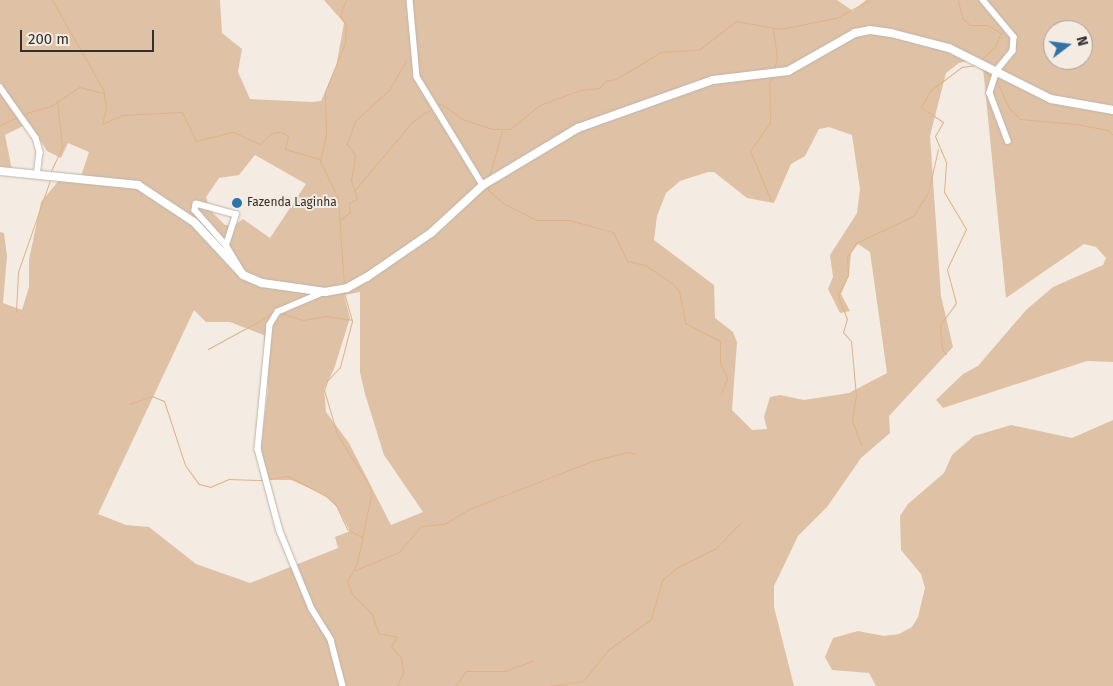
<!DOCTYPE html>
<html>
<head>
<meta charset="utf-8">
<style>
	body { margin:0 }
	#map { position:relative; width:1113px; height:686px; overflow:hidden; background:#f4ebe2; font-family:"Fira Sans",sans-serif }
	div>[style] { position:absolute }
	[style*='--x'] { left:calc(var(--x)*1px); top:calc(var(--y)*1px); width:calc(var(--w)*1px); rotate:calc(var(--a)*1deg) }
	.green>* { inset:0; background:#dfc2a6 }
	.stream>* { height:1px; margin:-0.5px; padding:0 0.5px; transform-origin:0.5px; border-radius:0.5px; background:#e0b385 }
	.roads { filter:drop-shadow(0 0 1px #bdb4ab) drop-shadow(0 0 1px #bdb4ab) }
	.minor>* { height:5.5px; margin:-2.75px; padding:0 2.75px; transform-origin:2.75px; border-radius:2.75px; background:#fff }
	.major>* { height:8px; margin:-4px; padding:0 4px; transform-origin:4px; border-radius:4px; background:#fff }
	.dots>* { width:14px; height:14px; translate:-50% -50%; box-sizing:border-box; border:2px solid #f4ebe2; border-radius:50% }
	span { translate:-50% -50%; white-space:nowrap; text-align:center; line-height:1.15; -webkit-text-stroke:4px #f4ebe2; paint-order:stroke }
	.poi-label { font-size:12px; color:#332f2c }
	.left { translate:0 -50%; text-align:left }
	.north { position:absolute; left:1043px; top:20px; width:50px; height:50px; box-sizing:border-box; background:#f4ebe2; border:1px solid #a7a099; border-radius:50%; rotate:75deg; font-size:14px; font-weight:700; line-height:20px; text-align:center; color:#332f2c }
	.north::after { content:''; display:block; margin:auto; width:18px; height:22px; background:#2f74a9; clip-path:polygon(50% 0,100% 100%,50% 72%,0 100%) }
	.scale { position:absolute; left:20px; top:30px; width:134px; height:22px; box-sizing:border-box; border:2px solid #332f2c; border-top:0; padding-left:6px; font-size:15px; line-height:18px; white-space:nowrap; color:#332f2c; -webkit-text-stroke:4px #f4ebe2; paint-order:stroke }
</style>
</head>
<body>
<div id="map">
	<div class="green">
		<div style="clip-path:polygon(evenodd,0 0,220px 0,222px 33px,242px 49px,238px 72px,250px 99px,312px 102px,321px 101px,336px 67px,344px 23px,324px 0,837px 0,853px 11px,866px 0,1113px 0,1113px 362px,1087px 361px,943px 408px,936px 400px,963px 374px,978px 366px,1026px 310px,1053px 287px,1103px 265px,1106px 258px,1096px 247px,1084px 244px,1006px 298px,983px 68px,968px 61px,959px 63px,946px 73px,930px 136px,941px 296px,953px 347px,889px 416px,890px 433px,861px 458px,827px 507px,798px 536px,774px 586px,774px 607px,794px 686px,0 686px,0 232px,4px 233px,7px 256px,3px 303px,22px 310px,29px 287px,29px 260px,41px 202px,60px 179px,80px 179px,89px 152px,68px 143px,61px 158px,47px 151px,29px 123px,5px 135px,12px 170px,0 170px,0 0,1053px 30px,1083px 30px,1083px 60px,1053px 60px,1053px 30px,0 0,829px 127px,852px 135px,860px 189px,857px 213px,830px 255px,833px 277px,828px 289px,840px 313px,850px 311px,841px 294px,849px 275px,851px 253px,858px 244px,870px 252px,887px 373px,849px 393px,804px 400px,780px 395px,770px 397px,764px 417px,767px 429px,752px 430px,732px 410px,737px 342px,733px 332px,715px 318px,714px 285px,654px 240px,657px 216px,666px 193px,680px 181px,708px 172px,714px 172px,747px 198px,774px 203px,791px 164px,805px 156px,819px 129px,829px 127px,0 0,255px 155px,306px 184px,270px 238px,243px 219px,235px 225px,225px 225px,210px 210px,206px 197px,219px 178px,239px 175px,255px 155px,0 0,360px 292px,360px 372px,365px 394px,384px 455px,423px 512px,391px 525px,349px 443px,326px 412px,324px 389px,334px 369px,350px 318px,344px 295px,360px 292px,0 0,194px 310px,206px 322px,230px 322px,264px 335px,268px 389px,260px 453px,265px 480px,291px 480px,323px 494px,337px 507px,350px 531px,335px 537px,338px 548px,250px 583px,196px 564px,149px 527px,126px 525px,98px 514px,194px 310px)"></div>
		<div style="clip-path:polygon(1113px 420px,1113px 686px,876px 686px,869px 673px,832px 670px,825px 657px,833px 638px,858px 631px,884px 636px,899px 634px,912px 627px,918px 617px,925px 588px,921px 574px,901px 550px,900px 516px,908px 504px,944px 473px,952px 455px,974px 436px,1011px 425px,1072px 438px)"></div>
	</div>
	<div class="stream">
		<div style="--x:52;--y:0;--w:103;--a:60.2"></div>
		<div style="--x:103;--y:89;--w:19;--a:81"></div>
		<div style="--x:106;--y:108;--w:16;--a:104"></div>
		<div style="--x:102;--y:124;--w:22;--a:-24"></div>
		<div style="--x:122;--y:115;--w:60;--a:-2.9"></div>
		<div style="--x:182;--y:112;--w:32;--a:64"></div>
		<div style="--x:196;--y:141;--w:38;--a:-14"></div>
		<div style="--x:233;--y:132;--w:30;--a:24"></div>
		<div style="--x:260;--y:144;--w:16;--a:-43"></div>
		<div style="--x:272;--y:133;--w:9;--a:-6"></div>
		<div style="--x:281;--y:132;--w:8;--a:30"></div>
		<div style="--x:288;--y:136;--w:13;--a:103"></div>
		<div style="--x:285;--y:149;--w:35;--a:16"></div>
		<div style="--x:319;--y:159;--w:43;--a:64"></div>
		<div style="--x:338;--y:198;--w:88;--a:86.1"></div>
		<div style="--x:958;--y:0;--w:18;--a:77"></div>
		<div style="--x:962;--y:18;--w:11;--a:41"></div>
		<div style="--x:970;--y:25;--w:17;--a:0"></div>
		<div style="--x:987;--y:25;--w:16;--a:30"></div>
		<div style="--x:1001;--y:33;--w:17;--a:115"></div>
		<div style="--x:994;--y:48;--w:20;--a:139"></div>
		<div style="--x:773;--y:29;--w:28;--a:82"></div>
		<div style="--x:777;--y:57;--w:12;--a:104"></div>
		<div style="--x:977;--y:65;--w:21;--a:39"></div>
		<div style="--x:996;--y:80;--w:31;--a:65"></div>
		<div style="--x:1009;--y:108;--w:16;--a:45"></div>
		<div style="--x:1020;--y:119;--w:56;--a:5.1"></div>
		<div style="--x:1076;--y:124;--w:32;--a:11"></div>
		<div style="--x:1107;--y:130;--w:8;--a:40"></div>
		<div style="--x:436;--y:105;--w:6;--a:-9"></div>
		<div style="--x:442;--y:104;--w:25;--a:37"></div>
		<div style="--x:462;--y:119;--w:33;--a:18"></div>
		<div style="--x:493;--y:129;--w:17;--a:0"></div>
		<div style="--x:510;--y:129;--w:38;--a:-39"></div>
		<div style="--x:540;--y:105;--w:43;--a:-20.6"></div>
		<div style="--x:580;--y:90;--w:19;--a:-6"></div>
		<div style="--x:599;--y:88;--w:9;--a:-49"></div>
		<div style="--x:605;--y:81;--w:11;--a:-10"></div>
		<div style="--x:616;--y:79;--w:52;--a:-31"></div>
		<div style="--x:661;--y:52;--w:39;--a:-4"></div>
		<div style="--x:700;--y:49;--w:46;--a:-37.9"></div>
		<div style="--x:736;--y:21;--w:45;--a:10.3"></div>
		<div style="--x:780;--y:29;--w:57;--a:-11.1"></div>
		<div style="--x:836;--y:18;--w:38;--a:-28"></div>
		<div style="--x:23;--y:114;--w:29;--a:-16"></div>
		<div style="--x:51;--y:106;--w:34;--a:-34"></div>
		<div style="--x:79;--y:87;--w:25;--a:14"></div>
		<div style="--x:0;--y:125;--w:19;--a:-25"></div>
		<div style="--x:320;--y:161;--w:26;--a:-77"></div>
		<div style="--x:326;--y:136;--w:44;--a:-91.3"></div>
		<div style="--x:325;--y:92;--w:53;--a:-67.8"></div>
		<div style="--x:345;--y:43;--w:18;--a:-87"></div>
		<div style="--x:346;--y:25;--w:12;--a:-121"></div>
		<div style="--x:340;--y:15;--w:16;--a:-68"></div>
		<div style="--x:50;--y:173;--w:29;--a:-65"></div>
		<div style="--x:62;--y:147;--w:46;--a:-96.2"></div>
		<div style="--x:489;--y:177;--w:48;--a:-74.2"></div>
		<div style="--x:488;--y:186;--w:4;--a:90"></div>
		<div style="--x:488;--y:190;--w:20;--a:41"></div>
		<div style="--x:503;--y:203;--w:37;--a:27"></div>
		<div style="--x:536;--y:220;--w:33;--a:0"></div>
		<div style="--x:569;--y:220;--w:46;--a:15.3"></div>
		<div style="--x:613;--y:232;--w:32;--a:64"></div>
		<div style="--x:627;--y:261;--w:18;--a:13"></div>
		<div style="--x:645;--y:265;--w:32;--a:34"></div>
		<div style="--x:672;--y:283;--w:11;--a:49"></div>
		<div style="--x:679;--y:291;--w:33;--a:79"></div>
		<div style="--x:685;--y:323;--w:39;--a:27"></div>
		<div style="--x:720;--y:341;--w:22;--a:90"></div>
		<div style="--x:720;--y:363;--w:17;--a:65"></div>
		<div style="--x:727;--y:378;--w:17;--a:111"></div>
		<div style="--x:354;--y:191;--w:89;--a:-50"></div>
		<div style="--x:411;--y:123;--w:27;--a:-36"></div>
		<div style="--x:771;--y:201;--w:54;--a:-112.8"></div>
		<div style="--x:750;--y:151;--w:35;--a:-55"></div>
		<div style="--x:770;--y:122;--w:39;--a:-91"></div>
		<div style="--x:769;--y:83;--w:9;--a:-63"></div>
		<div style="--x:340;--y:220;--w:13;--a:-39"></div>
		<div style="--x:350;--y:212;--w:9;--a:-96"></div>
		<div style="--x:349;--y:203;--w:9;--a:-27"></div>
		<div style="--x:357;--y:199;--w:19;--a:-108"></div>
		<div style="--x:351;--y:181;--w:26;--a:-81"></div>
		<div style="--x:355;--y:155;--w:14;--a:-126"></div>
		<div style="--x:347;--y:144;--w:24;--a:-71"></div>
		<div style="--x:355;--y:121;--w:46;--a:-42.4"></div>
		<div style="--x:389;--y:90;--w:34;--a:-60"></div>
		<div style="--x:344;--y:293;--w:29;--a:74"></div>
		<div style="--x:352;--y:321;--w:48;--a:104.6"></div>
		<div style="--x:340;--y:367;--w:19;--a:133"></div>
		<div style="--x:327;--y:381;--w:9;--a:108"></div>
		<div style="--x:324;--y:390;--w:46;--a:73.5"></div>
		<div style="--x:337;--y:434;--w:60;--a:57.9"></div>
		<div style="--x:369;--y:485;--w:10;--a:79"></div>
		<div style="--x:371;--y:495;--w:69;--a:101.6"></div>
		<div style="--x:357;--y:563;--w:21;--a:119"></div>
		<div style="--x:347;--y:581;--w:14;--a:69"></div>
		<div style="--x:352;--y:594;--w:28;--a:45"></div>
		<div style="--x:372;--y:614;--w:20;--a:72"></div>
		<div style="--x:378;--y:633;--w:19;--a:12"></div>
		<div style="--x:397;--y:637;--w:11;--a:124"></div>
		<div style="--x:391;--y:646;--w:16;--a:50"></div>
		<div style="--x:401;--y:658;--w:15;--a:82"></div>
		<div style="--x:403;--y:673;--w:14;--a:115"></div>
		<div style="--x:16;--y:312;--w:40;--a:-87.1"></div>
		<div style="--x:18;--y:272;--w:97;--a:-70.8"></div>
		<div style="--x:280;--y:313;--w:24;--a:17"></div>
		<div style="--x:303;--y:320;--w:22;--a:-10"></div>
		<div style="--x:325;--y:316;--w:27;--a:8"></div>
		<div style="--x:208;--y:349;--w:75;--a:-28.6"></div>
		<div style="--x:946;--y:354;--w:6;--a:-129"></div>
		<div style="--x:942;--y:349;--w:24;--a:-95"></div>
		<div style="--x:940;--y:325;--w:27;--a:-54"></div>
		<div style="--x:956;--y:303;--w:35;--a:-105"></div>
		<div style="--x:947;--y:269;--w:44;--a:-64.6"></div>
		<div style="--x:966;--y:229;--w:43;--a:-120.7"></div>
		<div style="--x:944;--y:192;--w:30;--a:-86"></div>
		<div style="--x:946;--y:162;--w:28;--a:-113"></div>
		<div style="--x:935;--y:136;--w:16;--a:-60"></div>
		<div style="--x:943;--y:122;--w:27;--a:-146"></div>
		<div style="--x:921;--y:107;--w:20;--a:-60"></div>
		<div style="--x:931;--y:90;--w:39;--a:-37"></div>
		<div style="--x:962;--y:67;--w:13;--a:-9"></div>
		<div style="--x:129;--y:404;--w:24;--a:-19"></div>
		<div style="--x:152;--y:396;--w:13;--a:23"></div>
		<div style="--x:164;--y:401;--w:67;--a:71.8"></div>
		<div style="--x:185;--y:465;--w:24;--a:54"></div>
		<div style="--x:199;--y:484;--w:11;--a:15"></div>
		<div style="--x:210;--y:487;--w:21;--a:-23"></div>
		<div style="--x:229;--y:479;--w:36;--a:2"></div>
		<div style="--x:861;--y:445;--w:27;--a:-110"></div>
		<div style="--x:852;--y:420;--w:24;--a:-81"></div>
		<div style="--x:856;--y:396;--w:55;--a:-95.2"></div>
		<div style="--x:851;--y:341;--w:12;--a:-132"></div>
		<div style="--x:843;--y:332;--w:14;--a:-73"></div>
		<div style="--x:847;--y:319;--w:26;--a:-111"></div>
		<div style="--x:838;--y:295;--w:22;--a:-63"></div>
		<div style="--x:848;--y:275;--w:18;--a:-93"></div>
		<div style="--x:847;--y:257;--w:17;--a:-57"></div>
		<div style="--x:856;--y:243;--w:63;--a:-25.3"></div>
		<div style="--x:913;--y:216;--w:27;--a:-57"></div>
		<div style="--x:928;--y:193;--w:45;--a:-77.2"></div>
		<div style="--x:268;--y:479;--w:20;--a:-9"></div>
		<div style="--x:288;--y:476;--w:43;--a:27.8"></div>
		<div style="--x:326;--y:496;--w:13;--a:42"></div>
		<div style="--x:336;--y:505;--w:26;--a:65"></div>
		<div style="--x:347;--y:529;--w:18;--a:29"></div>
		<div style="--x:355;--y:570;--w:48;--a:-22.2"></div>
		<div style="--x:399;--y:552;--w:34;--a:-50"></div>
		<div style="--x:421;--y:526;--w:23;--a:-5"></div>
		<div style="--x:444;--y:524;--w:29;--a:-31"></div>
		<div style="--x:469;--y:509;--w:132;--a:-21.3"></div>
		<div style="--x:592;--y:461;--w:36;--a:-14"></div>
		<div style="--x:627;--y:452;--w:9;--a:13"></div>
		<div style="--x:427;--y:686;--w:8;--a:0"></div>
		<div style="--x:455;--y:686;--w:19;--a:-54"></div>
		<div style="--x:466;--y:671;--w:39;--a:0"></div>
		<div style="--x:505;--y:671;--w:29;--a:-20"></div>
		<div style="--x:548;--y:686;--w:35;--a:-8"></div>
		<div style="--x:583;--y:681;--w:40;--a:-51"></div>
		<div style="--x:608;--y:650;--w:53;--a:-35.8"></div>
		<div style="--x:651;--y:619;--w:41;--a:-74.2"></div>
		<div style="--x:662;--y:580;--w:21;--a:-39"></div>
		<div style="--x:678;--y:567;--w:42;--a:-26.6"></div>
		<div style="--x:716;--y:548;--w:35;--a:-46"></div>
	</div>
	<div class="roads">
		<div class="minor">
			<div style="--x:410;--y:0;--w:77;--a:84.8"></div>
			<div style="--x:417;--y:77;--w:127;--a:58.6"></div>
			<div style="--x:983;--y:0;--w:48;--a:50"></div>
			<div style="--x:1014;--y:37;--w:14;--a:94"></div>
			<div style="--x:1013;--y:51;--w:26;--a:129"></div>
			<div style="--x:997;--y:71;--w:23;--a:108"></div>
			<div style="--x:990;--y:93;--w:51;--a:69.4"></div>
			<div style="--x:0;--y:87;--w:62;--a:54.8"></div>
			<div style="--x:36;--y:138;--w:15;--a:74"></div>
			<div style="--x:40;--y:152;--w:23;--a:97"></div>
			<div style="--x:226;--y:245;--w:32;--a:-72"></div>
			<div style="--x:236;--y:215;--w:41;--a:-164.6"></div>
			<div style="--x:196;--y:204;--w:6;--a:99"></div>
			<div style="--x:195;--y:210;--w:47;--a:48.5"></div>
			<div style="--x:226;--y:245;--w:33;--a:59"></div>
			<div style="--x:325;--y:292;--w:51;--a:156.9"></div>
			<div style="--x:278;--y:312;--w:15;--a:122"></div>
			<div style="--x:270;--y:325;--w:125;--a:95.5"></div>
			<div style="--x:258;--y:449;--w:85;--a:75"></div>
			<div style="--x:280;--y:531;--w:84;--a:67.7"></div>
			<div style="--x:312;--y:609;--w:36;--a:58"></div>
			<div style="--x:331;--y:640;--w:48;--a:75.4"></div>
		</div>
		<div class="major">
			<div style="--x:0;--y:171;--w:139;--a:5.8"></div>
			<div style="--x:138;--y:185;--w:67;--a:33.5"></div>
			<div style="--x:194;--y:222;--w:72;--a:47.2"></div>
			<div style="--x:243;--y:275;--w:21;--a:23"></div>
			<div style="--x:262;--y:283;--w:64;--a:8.1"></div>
			<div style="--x:325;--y:292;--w:22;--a:-10"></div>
			<div style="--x:347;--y:288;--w:23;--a:-29"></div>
			<div style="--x:367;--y:277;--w:78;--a:-34.5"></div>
			<div style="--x:431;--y:233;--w:71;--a:-42.7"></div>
			<div style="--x:483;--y:185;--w:111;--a:-31"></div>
			<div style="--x:578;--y:128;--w:143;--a:-19.6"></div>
			<div style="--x:713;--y:80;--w:76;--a:-6.8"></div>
			<div style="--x:788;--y:71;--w:77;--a:-29.6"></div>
			<div style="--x:855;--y:33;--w:15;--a:-11"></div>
			<div style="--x:870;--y:30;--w:21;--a:8"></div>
			<div style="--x:891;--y:33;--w:60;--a:14.5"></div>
			<div style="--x:949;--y:48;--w:114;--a:26.6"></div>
			<div style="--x:1051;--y:99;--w:63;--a:10.1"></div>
		</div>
	</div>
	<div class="dots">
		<div style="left:237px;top:203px;background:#2f74a9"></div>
	</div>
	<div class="poi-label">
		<span class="left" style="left:247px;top:203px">Fazenda Laginha</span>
	</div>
	<div class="north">N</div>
	<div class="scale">200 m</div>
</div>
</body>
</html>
